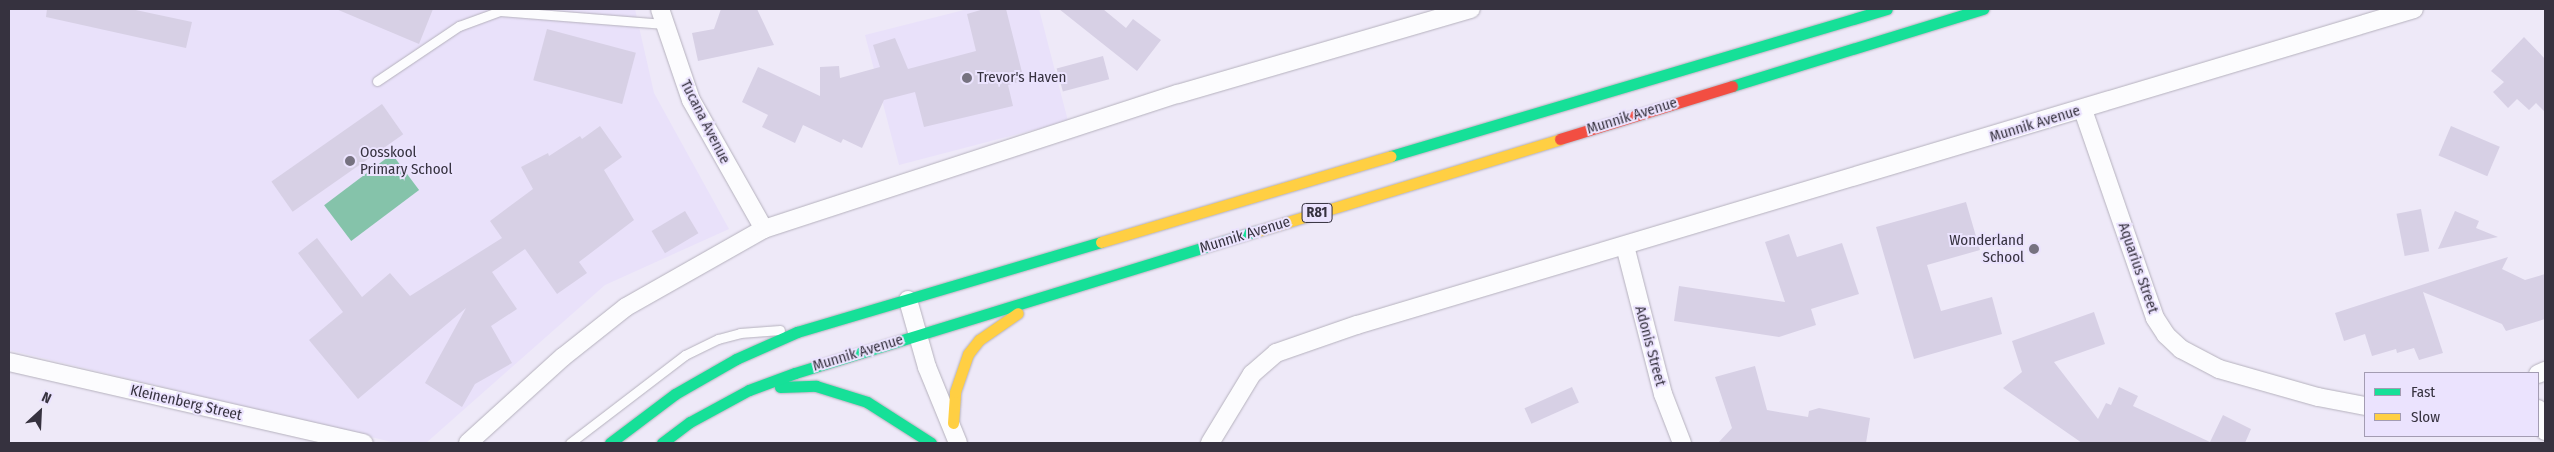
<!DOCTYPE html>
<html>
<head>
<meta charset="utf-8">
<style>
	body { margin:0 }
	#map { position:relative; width:2554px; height:452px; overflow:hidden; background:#eee9f8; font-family:"Fira Sans Condensed",sans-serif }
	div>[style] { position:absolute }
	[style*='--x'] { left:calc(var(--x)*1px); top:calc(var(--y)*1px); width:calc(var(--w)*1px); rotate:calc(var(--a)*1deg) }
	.built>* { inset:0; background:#e9e1fa }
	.water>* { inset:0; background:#85c3aa; transform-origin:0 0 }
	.building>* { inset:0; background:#d7d0e5; transform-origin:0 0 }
	.roads { filter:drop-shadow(0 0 1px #b5b1bd) drop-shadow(0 0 1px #b5b1bd) }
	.lane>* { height:9px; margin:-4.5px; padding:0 4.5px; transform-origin:4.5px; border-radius:4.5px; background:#fcfcfe }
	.street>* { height:18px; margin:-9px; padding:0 9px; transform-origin:9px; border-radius:9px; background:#fcfcfe }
	.fast>* { height:11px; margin:-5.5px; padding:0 5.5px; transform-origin:5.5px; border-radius:5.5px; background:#16e098 }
	.slow>* { height:11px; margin:-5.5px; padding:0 5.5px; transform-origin:5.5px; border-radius:5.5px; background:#ffcf43 }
	.jam>* { height:11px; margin:-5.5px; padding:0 5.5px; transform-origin:5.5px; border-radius:5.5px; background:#f24e42 }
	.dots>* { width:14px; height:14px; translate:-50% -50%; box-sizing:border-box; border:2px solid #ebe3fe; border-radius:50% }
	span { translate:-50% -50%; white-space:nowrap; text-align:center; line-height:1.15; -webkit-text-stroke:4px #ebe3fe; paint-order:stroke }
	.shield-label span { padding:1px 4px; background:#ebe3fe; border:1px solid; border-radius:4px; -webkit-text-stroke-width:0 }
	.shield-label { font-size:14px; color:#36323f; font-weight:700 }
	.poi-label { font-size:15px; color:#36323f }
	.left { translate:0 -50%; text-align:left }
	.right { translate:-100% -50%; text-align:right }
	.street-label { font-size:15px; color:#36323f }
	.frame { position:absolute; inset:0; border:10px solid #36323f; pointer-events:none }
	.legend { position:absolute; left:2364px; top:372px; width:175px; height:65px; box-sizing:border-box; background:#ebe3fe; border:1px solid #a39cb2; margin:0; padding:6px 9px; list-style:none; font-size:15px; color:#36323f }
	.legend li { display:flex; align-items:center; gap:10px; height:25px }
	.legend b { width:25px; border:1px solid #a39cb2 }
	.north { position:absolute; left:15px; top:387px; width:50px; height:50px; -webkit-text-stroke:4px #ebe3fe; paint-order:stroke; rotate:25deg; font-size:14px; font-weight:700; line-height:20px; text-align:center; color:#36323f }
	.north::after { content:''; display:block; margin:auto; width:18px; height:22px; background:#36323f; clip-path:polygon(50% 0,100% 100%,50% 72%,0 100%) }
</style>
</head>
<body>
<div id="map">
	<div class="built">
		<div style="clip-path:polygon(9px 9px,635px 9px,654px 93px,729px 229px,605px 285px,426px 443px,396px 443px,9px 350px)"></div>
		<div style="clip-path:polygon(968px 9px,1039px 9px,1068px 121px,899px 165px,865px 35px)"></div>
	</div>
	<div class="water">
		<div style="left:392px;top:154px;width:45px;height:85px;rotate:53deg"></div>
	</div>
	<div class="building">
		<div style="clip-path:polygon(47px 9px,131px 9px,192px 22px,186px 48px,46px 17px)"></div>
		<div style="clip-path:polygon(336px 9px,433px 9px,419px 44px)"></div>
		<div style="clip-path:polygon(721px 9px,757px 9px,774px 45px,698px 61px,692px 33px,714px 29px)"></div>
		<div style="clip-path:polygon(984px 9px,1006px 9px,1024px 80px,1008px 85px,1013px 106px,924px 127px,915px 92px,884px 100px,862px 148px,843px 139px,841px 143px,803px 125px,795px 143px,762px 127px,768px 115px,742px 102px,758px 67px,820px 96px,820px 67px,839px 66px,840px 78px,880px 67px,873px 45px,895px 38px,908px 69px,976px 51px,967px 14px)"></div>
		<div style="clip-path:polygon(1059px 9px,1103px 9px,1126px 28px,1133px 19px,1161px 40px,1137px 71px)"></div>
		<div style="left:547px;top:29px;width:92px;height:53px;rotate:15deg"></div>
		<div style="clip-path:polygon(2524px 37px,2545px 59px,2545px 112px,2536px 103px,2529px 110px,2517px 99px,2508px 108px,2493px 92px,2504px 82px,2491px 71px)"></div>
		<div style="left:1103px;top:56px;width:24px;height:48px;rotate:75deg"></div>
		<div style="left:382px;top:104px;width:37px;height:135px;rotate:55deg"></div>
		<div style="clip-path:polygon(600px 126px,622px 157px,604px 170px,634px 220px,579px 262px,587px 273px,557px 294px,525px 249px,492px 272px,517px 309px,491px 326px,512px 363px,475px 384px,462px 407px,425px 383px,466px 308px,358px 399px,309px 340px,343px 312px,298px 253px,317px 238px,362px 297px,390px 273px,410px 296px,502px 238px,490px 221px,533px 189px,521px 167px,548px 153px,549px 156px,580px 136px,582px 139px)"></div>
		<div style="left:2451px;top:126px;width:53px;height:32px;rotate:23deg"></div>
		<div style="clip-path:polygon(1966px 202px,1980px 250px,1927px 265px,1941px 311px,1992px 297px,2002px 334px,1914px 359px,1876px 227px)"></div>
		<div style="left:2421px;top:209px;width:43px;height:25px;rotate:79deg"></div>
		<div style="left:685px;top:211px;width:26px;height:39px;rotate:59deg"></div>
		<div style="clip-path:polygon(2455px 211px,2479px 221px,2476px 228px,2498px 237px,2438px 249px)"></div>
		<div style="clip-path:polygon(1789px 234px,1797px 257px,1842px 243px,1859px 294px,1811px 309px,1816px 325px,1779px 337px,1674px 321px,1679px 286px,1785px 302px,1765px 242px)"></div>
		<div style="clip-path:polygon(2508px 257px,2502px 269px,2525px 280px,2545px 274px,2545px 319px,2506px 331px,2502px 324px,2423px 292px,2443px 353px,2419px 360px,2414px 348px,2397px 353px,2396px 349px,2372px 356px,2365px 334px,2344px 341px,2335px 313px)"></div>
		<div style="clip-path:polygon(2094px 312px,2105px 344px,2054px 362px,2098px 419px,2106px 403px,2111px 405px,2119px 387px,2138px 396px,2133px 406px,2210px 442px,2223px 415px,2251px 429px,2245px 443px,2082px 443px,2003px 388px,2022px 372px,2012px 341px)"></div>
		<div style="clip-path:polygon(1755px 366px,1767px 410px,1808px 417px,1809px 411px,1819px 408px,1870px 418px,1866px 443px,1718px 443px,1732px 428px,1715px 377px)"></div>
		<div style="left:1572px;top:387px;width:17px;height:52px;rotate:66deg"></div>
	</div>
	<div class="roads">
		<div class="lane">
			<div style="--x:377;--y:81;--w:99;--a:-33.9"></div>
			<div style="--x:459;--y:26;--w:44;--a:-20.1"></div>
			<div style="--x:500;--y:11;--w:165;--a:4.5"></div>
			<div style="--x:570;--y:443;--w:145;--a:-37.4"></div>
			<div style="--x:685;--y:355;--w:37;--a:-26"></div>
			<div style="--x:718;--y:339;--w:23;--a:-15"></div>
			<div style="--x:740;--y:333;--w:40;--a:-4.3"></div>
		</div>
		<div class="street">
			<div style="--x:660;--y:9;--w:96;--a:71.2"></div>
			<div style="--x:691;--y:100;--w:148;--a:60.5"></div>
			<div style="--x:2083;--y:110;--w:220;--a:70.9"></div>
			<div style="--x:2155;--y:318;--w:20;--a:57"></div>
			<div style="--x:2166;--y:335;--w:21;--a:43"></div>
			<div style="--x:2181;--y:349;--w:43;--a:27.8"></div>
			<div style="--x:2219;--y:369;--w:103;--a:15.8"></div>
			<div style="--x:2318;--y:397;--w:48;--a:10.8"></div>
			<div style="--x:1625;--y:246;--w:153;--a:75.6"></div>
			<div style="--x:1663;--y:394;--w:53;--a:68.8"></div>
			<div style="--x:908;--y:300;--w:70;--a:74.2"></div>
			<div style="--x:927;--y:367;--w:82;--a:67.8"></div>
			<div style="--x:9;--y:362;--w:364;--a:12.9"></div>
			<div style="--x:2538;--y:374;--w:8;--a:-23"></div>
			<div style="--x:2538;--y:409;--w:23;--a:72"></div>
			<div style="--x:468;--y:443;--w:128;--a:-42.2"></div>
			<div style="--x:563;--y:357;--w:80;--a:-38.4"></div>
			<div style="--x:626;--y:307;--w:159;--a:-29.5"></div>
			<div style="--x:764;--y:229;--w:435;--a:-18.1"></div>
			<div style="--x:1178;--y:94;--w:305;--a:-16.2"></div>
			<div style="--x:1210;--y:443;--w:81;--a:-58.7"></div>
			<div style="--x:1252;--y:374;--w:32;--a:-41"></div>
			<div style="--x:1276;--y:353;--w:86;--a:-19.1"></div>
			<div style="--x:1357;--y:325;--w:1103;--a:-16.64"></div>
		</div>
		<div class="fast">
			<div style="--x:1732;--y:86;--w:263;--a:-17.1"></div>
			<div style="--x:1391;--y:156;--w:517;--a:-16.51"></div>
			<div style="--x:780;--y:387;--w:36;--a:-2"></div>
			<div style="--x:816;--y:386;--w:53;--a:17.4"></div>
			<div style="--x:867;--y:402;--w:76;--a:32.6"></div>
			<div style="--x:610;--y:443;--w:81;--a:-37"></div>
			<div style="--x:675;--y:394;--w:70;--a:-29.8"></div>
			<div style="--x:736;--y:359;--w:67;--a:-23.9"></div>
			<div style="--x:797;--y:332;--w:317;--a:-16.5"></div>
			<div style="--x:662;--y:443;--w:35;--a:-37"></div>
			<div style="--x:690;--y:422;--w:67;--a:-28.5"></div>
			<div style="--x:749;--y:390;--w:49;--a:-20.3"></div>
			<div style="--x:795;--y:373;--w:484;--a:-17.1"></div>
		</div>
		<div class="slow">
			<div style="--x:1258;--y:231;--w:316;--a:-16.9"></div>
			<div style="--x:1101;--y:242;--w:302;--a:-16.5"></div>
			<div style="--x:953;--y:423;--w:31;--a:-86"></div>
			<div style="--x:955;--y:392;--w:40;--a:-71.1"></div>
			<div style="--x:968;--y:354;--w:18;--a:-52"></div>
			<div style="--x:979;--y:340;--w:47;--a:-34.7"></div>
		</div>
		<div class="jam">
			<div style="--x:1560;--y:139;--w:180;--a:-17.1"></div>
		</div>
	</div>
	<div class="dots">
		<div style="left:967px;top:78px;background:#767280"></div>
		<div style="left:350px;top:161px;background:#767280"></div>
		<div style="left:2034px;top:249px;background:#767280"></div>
	</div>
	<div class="shield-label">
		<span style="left:1317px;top:213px">R81</span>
	</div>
	<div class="poi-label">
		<span class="left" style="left:977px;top:78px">Trevor's Haven</span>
		<span class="left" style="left:360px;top:161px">Oosskool<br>Primary School</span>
		<span class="right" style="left:2024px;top:249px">Wonderland<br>School</span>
	</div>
	<div class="street-label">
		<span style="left:1632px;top:116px;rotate:-17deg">Munnik Avenue</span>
		<span style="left:705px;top:122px;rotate:63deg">Tucana Avenue</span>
		<span style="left:2035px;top:124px;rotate:-17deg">Munnik Avenue</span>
		<span style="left:1245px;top:235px;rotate:-17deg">Munnik Avenue</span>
		<span style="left:2138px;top:268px;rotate:71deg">Aquarius Street</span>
		<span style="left:1650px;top:346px;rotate:75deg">Adonis Street</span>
		<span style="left:858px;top:353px;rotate:-17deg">Munnik Avenue</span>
		<span style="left:186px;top:403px;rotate:13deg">Kleinenberg Street</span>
	</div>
	<div class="frame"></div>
	<ul class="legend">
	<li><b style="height:6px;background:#16e098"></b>Fast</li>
	<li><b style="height:6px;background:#ffcf43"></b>Slow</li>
	</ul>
	<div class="north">N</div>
</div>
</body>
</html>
